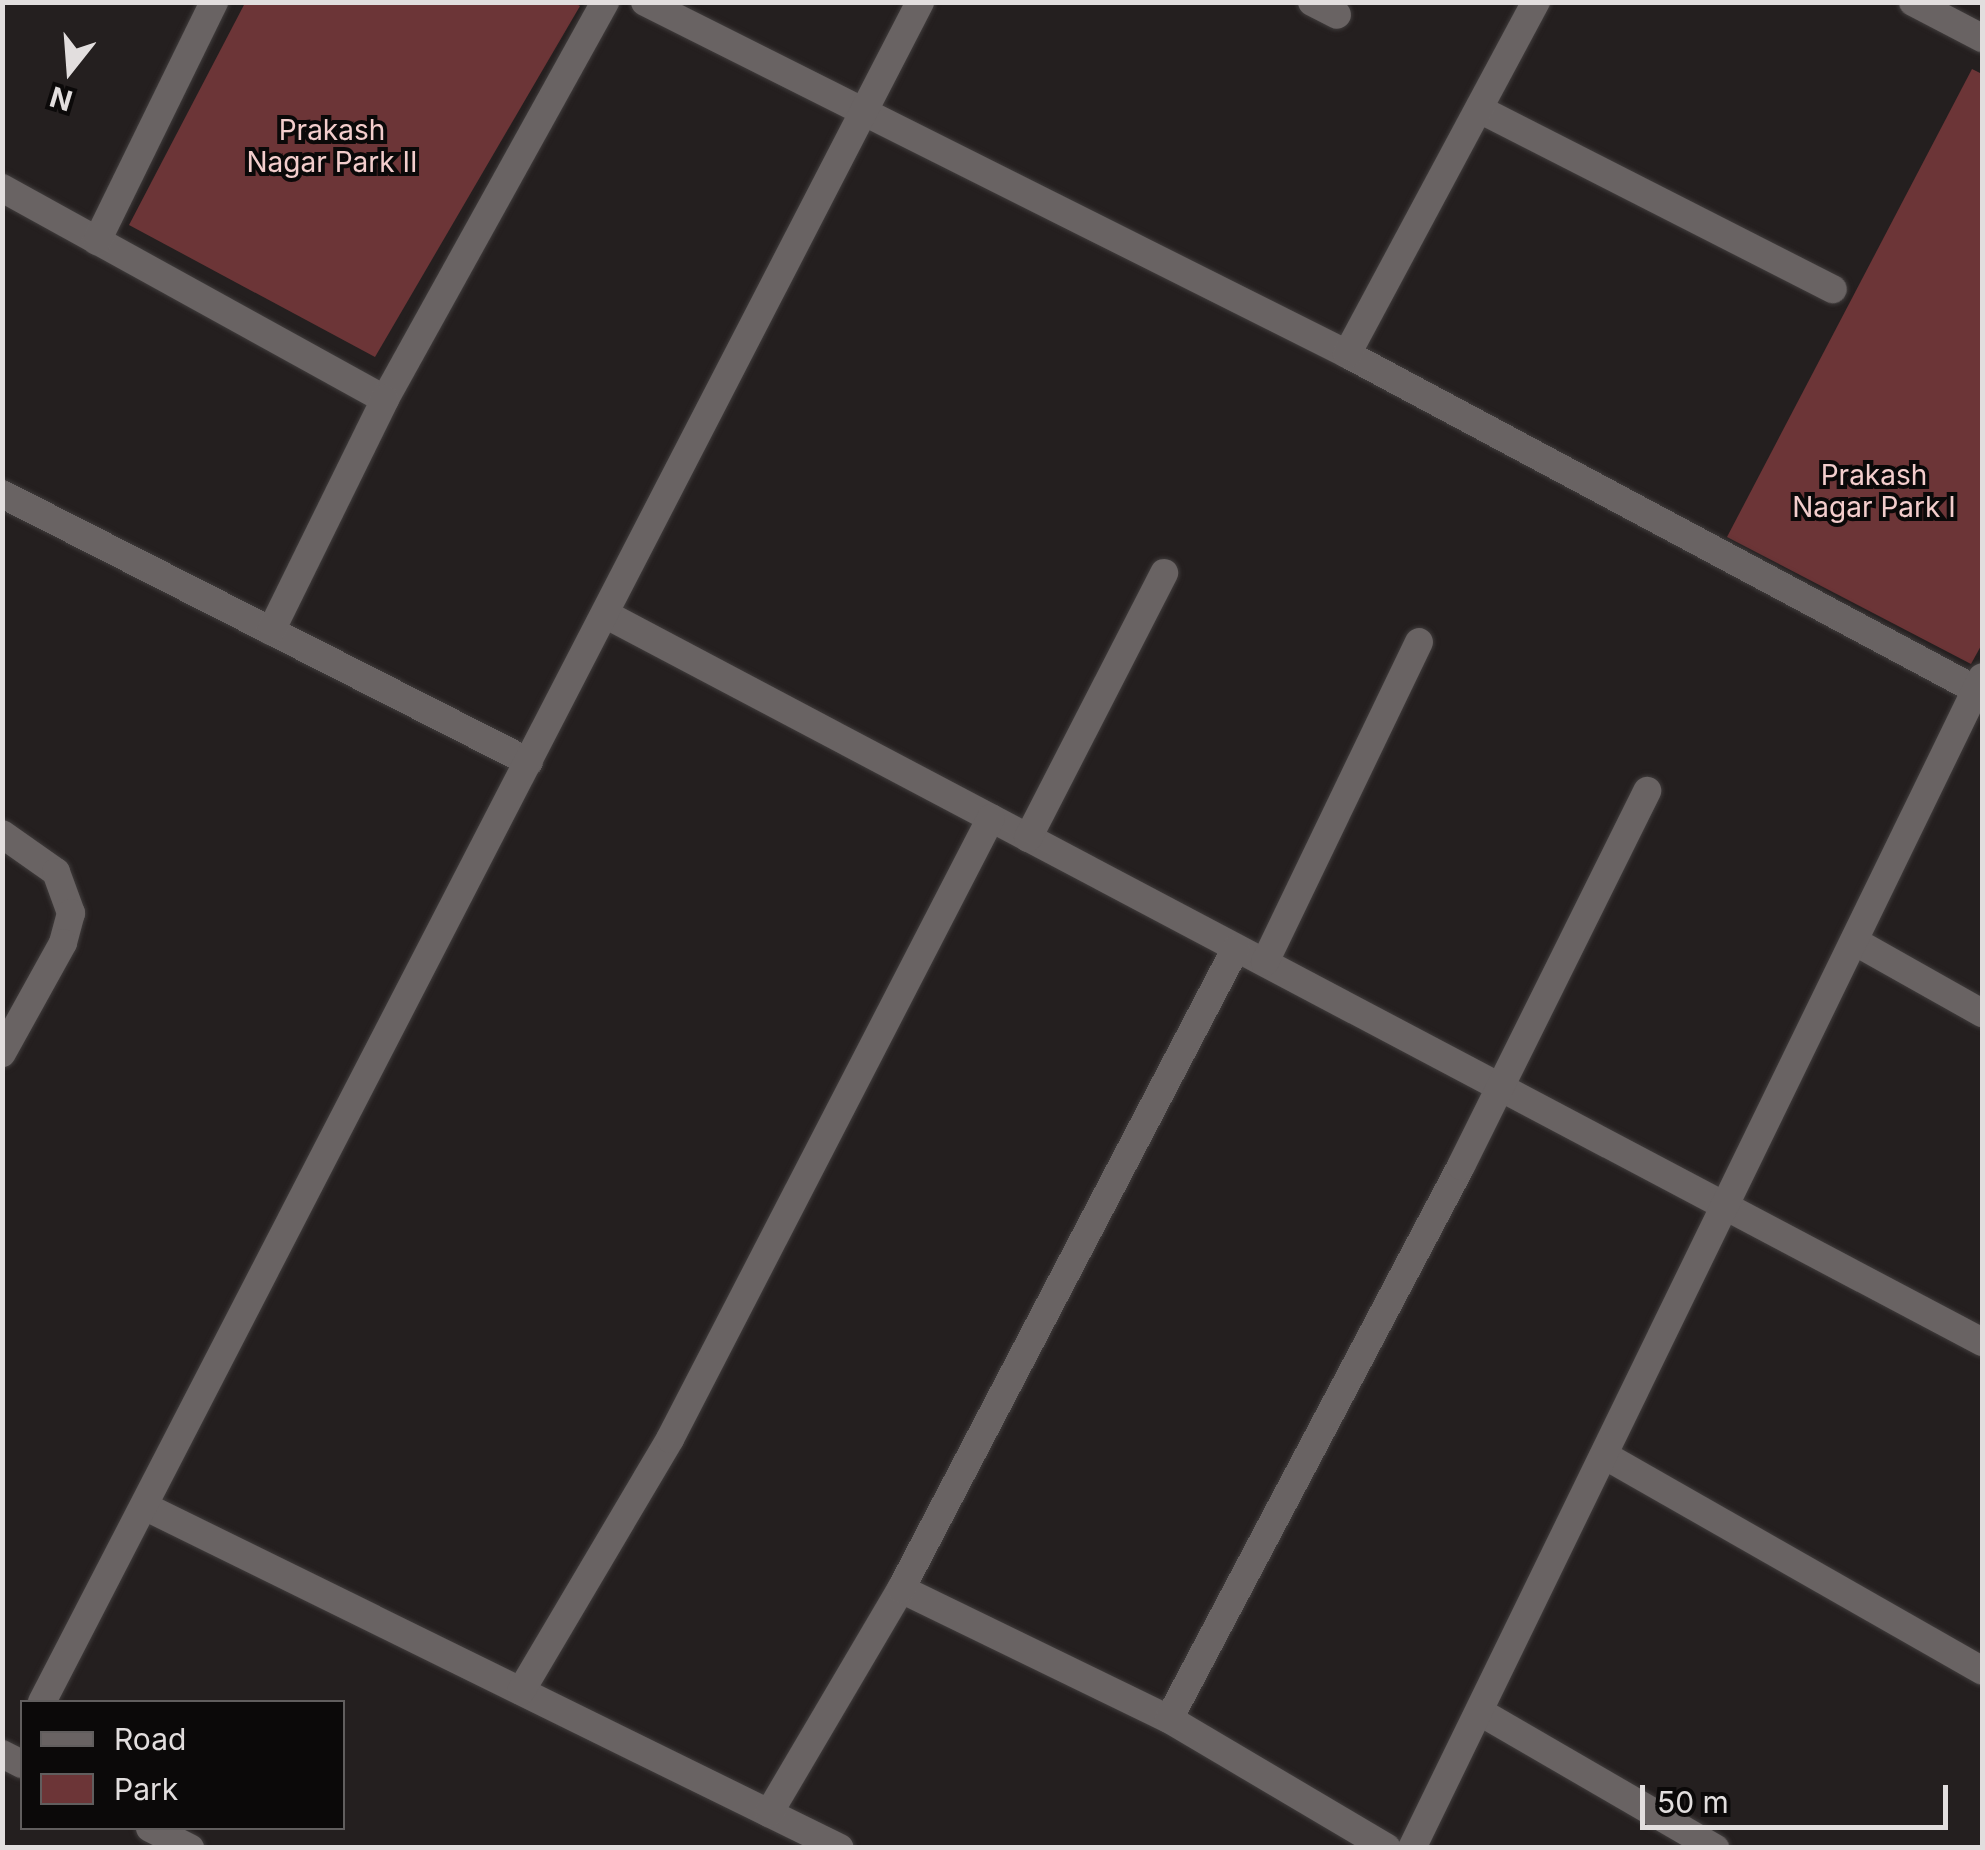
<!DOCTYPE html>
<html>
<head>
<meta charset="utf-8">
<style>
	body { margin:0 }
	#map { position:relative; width:1985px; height:1850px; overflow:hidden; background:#241f1f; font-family:Inter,sans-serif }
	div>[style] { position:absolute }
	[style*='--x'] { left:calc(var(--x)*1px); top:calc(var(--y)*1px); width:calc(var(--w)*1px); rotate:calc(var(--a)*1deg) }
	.green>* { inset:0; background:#6c3537 }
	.roads { filter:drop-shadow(0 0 2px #403c3c) drop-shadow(0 0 2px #403c3c) }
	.minor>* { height:28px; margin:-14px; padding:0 14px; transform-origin:14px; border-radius:14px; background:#696363 }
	span { translate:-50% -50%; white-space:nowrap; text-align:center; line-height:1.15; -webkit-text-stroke:8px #0b0909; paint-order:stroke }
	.park-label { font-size:28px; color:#f3cdcc }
	.frame { position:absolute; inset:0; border:5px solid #e2dede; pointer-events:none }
	.legend { position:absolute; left:20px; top:1700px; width:325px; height:130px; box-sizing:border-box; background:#0b0909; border:2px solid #615e5e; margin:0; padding:12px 18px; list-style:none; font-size:30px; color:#e2dede }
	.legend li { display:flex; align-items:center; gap:20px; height:50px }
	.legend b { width:50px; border:2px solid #615e5e }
	.north { position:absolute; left:20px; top:20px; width:100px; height:100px; -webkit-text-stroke:8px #0b0909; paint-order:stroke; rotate:197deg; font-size:28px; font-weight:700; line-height:40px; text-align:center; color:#e2dede }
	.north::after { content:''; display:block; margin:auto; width:35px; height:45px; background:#e2dede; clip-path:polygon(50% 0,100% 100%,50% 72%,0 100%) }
	.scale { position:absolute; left:1640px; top:1785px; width:308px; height:45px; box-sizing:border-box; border:5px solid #e2dede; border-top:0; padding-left:12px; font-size:30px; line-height:35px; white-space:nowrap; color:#e2dede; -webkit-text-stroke:8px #0b0909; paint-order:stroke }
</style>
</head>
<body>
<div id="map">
	<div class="green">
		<div style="clip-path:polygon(573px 2px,580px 6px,375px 357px,129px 225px,245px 3px)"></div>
		<div style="clip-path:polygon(1972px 69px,1982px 74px,1982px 644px,1971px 664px,1727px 537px)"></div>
	</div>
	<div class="roads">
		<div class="minor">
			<div style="--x:645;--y:2;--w:785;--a:26.63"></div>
			<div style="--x:1347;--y:354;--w:720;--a:28.1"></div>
			<div style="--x:1312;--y:2;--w:28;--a:27"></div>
			<div style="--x:1913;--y:2;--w:78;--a:27.6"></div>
			<div style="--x:1479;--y:109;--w:397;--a:27"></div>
			<div style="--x:2;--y:188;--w:437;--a:28.9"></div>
			<div style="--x:385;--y:399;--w:454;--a:-61"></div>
			<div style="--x:97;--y:241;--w:266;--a:-63.9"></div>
			<div style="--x:1347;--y:354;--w:400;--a:-61.8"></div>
			<div style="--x:2;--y:494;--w:591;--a:26.96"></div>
			<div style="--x:605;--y:614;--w:1558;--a:27.86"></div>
			<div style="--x:271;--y:631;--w:258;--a:-63.8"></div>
			<div style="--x:2;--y:834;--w:66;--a:35.1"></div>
			<div style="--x:56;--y:872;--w:44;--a:69.9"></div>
			<div style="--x:71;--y:913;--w:31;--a:105"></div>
			<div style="--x:63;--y:943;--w:126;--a:119"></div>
			<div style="--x:1028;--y:838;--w:298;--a:-62.8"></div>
			<div style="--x:1854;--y:941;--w:147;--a:29.4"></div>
			<div style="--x:1265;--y:962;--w:355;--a:-64.3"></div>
			<div style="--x:1604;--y:1455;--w:435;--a:29.7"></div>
			<div style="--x:144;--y:1506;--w:775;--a:26.17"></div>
			<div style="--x:901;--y:1589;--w:298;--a:25.9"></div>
			<div style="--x:1169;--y:1719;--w:253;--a:30.6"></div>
			<div style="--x:521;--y:1691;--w:293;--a:-59.4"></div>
			<div style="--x:670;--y:1439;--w:699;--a:-62.67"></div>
			<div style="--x:42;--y:1702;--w:1913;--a:-62.68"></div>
			<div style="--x:1480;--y:1712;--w:272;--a:30.1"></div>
			<div style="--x:1169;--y:1719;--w:625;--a:-62.16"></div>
			<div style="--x:1461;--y:1166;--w:419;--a:-63.6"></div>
			<div style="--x:2;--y:1754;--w:22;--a:27"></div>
			<div style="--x:769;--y:1813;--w:260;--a:-59.5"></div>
			<div style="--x:901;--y:1589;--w:723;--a:-62.41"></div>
			<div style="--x:150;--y:1828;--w:45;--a:26.6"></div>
			<div style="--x:1412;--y:1848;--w:1302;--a:-64.04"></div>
		</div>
	</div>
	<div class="park-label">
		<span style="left:332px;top:146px">Prakash<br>Nagar Park II</span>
		<span style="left:1874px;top:491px">Prakash<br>Nagar Park I</span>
	</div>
	<div class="frame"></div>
	<ul class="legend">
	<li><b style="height:12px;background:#696363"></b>Road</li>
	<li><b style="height:28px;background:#6c3537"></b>Park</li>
	</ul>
	<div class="north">N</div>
	<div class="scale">50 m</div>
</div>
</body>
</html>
